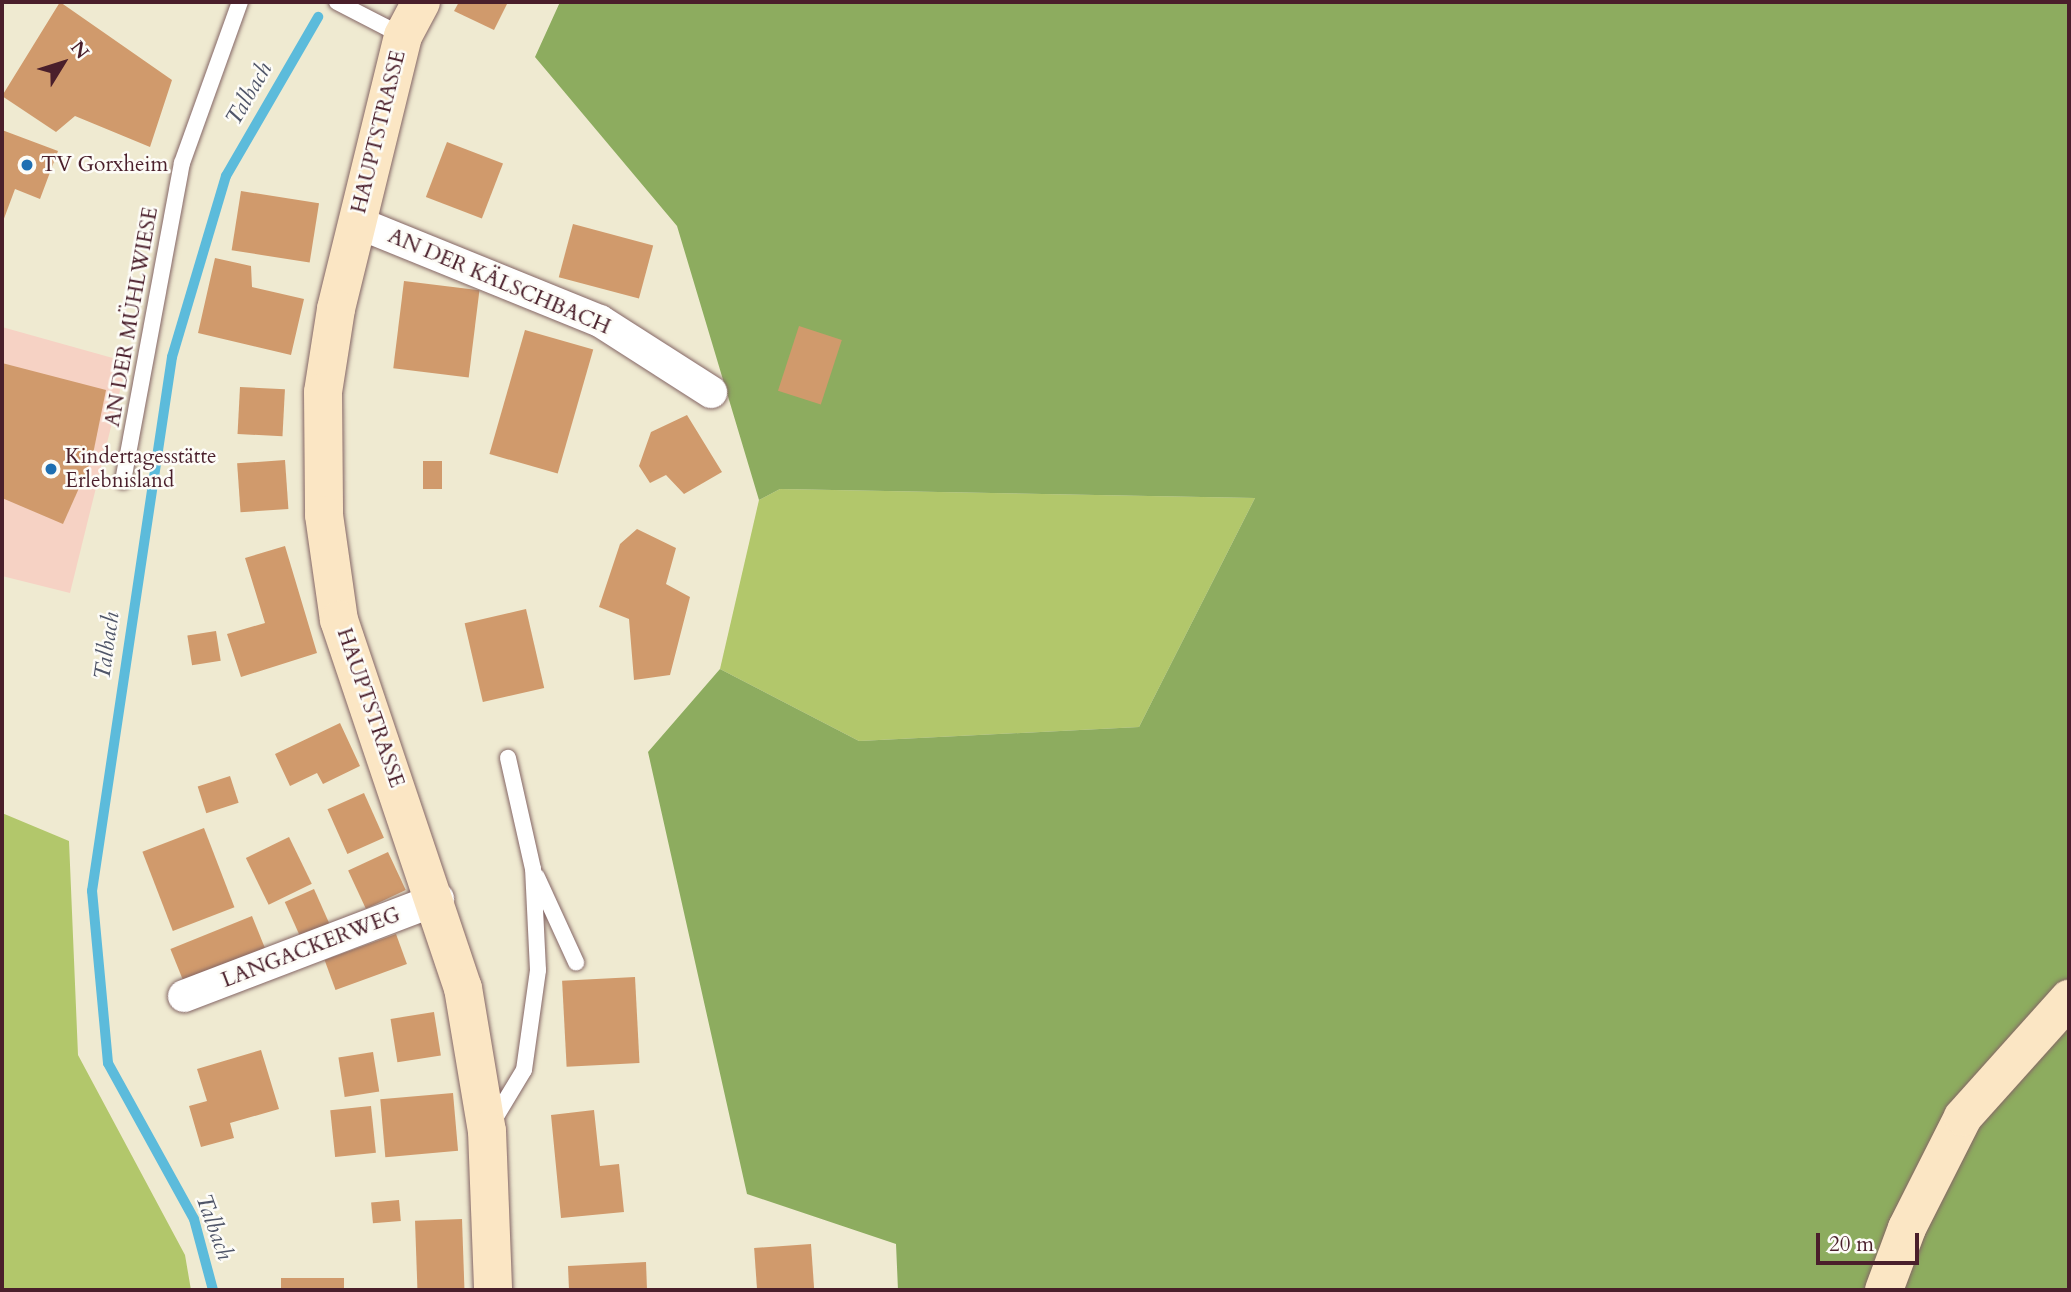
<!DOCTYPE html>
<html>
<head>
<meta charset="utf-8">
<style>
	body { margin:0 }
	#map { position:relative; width:2071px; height:1292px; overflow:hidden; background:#efead1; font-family:Cardo,serif }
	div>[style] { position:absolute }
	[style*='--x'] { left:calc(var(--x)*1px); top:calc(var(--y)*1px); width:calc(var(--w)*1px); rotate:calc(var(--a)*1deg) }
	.built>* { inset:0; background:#f6d2c4 }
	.green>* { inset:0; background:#b2c76b }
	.forest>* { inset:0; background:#8dac5f }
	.stream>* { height:10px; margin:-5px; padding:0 5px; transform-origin:5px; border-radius:5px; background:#5cbbdb }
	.building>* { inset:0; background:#d09a6c; transform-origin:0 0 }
	.roads { filter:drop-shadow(0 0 2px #846665) drop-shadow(0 0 2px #846665) }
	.lane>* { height:16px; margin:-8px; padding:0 8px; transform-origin:8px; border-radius:8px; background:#fff }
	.street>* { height:32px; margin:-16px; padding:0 16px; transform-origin:16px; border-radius:16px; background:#fff }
	.secondary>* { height:38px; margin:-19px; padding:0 19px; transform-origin:19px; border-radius:19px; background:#fbe6c4 }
	.dots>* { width:19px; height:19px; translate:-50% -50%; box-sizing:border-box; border:4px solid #fdfcf7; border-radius:50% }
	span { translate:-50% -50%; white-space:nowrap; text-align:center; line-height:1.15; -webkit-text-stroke:5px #fdfcf7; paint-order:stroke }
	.street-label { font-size:21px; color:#4a1f2b }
	.poi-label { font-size:21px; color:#4a1f2b }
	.left { translate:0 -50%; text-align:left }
	.water-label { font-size:23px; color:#505669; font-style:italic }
	.frame { position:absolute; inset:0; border:4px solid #4a1f2b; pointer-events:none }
	.north { position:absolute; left:28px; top:28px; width:70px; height:70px; -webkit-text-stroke:5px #fdfcf7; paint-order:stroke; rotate:52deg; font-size:19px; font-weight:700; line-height:28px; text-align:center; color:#4a1f2b }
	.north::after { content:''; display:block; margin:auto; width:24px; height:32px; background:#4a1f2b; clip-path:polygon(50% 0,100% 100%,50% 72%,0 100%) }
	.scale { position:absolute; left:1816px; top:1233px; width:103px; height:32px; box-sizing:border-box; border:4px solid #4a1f2b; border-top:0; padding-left:9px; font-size:21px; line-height:24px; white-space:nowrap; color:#4a1f2b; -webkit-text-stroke:5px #fdfcf7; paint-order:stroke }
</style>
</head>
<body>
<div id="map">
	<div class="built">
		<div style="clip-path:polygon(2px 327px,127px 362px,70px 593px,2px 576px)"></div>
	</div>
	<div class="green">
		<div style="clip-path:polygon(780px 489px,1255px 498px,1139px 727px,859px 741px,720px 669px,759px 500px)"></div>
		<div style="clip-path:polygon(2px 813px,69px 841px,78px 1055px,185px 1255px,191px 1290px,2px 1290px)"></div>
	</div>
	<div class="forest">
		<div style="clip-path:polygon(560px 2px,2069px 2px,2069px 1290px,898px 1290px,896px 1244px,747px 1194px,648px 752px,720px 669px,859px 741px,1139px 727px,1255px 498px,780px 489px,759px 500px,677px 226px,535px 57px)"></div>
	</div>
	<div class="stream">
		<div style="--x:213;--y:1290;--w:73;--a:-105"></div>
		<div style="--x:194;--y:1219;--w:178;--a:-118.9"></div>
		<div style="--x:108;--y:1063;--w:173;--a:-95.3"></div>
		<div style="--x:92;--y:891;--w:540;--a:-81.48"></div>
		<div style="--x:172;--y:357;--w:189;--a:-73.4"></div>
		<div style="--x:226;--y:176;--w:184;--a:-59.9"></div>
	</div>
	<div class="building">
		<div style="clip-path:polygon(60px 2px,172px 80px,150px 147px,75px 116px,56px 132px,2px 96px)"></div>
		<div style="clip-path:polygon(459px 2px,508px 2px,494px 30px,454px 11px)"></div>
		<div style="clip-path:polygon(2px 130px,58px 151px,40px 199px,15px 189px,2px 224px)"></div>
		<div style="left:447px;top:142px;width:60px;height:59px;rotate:21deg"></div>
		<div style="left:241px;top:191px;width:79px;height:60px;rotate:9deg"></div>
		<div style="left:573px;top:224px;width:83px;height:55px;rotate:15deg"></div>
		<div style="clip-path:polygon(215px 258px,251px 266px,252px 287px,304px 299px,291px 355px,198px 333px)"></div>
		<div style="left:404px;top:281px;width:76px;height:88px;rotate:7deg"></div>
		<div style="left:799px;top:326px;width:45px;height:68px;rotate:18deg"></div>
		<div style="left:525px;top:330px;width:71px;height:129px;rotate:16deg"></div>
		<div style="clip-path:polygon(2px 363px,106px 390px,92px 459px,63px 524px,2px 498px)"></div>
		<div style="left:240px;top:387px;width:45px;height:47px;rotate:3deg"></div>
		<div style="clip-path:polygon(687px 415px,722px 472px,684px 494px,666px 475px,650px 483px,639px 466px,651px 432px)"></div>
		<div style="left:285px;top:460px;width:49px;height:48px;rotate:86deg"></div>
		<div style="left:423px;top:461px;width:19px;height:28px"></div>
		<div style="clip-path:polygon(637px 529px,676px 548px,666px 584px,690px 597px,670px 675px,634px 680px,629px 619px,599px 607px,620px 544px)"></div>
		<div style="clip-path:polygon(285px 546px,317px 653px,241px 677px,227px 634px,265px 623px,245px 558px)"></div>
		<div style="left:526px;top:609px;width:81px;height:63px;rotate:77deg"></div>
		<div style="left:216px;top:631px;width:30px;height:29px;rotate:81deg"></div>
		<div style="clip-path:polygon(340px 723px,360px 766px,323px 784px,317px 773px,290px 786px,275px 754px)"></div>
		<div style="left:230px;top:776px;width:28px;height:34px;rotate:72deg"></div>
		<div style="left:364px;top:793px;width:49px;height:40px;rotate:66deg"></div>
		<div style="left:204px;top:828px;width:85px;height:66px;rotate:69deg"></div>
		<div style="left:289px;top:837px;width:52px;height:48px;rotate:64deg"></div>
		<div style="left:388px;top:852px;width:42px;height:44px;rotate:65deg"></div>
		<div style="left:314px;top:889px;width:44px;height:32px;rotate:66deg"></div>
		<div style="left:252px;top:916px;width:38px;height:88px;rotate:68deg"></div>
		<div style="left:396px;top:934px;width:32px;height:76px;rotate:70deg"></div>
		<div style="left:635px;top:977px;width:86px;height:73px;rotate:87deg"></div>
		<div style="left:434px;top:1012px;width:44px;height:44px;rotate:81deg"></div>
		<div style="clip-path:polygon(261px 1050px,279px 1109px,230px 1123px,234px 1138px,201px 1147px,189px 1106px,207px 1101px,197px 1069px)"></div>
		<div style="left:373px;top:1052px;width:40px;height:35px;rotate:81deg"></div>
		<div style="left:453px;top:1093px;width:58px;height:73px;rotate:85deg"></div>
		<div style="left:371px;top:1106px;width:47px;height:41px;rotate:84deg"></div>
		<div style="clip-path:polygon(594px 1110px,600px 1166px,619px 1164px,624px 1212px,561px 1218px,551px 1115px)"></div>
		<div style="left:399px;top:1200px;width:21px;height:28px;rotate:85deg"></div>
		<div style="left:462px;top:1219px;width:71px;height:47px;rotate:88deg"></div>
		<div style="left:811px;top:1244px;width:46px;height:57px;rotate:86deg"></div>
		<div style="clip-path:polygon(646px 1262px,647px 1290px,569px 1290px,568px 1266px)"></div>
		<div style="left:344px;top:1278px;width:12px;height:63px;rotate:90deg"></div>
	</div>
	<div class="roads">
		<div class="lane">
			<div style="--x:337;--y:2;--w:74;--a:27.3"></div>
			<div style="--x:123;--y:481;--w:323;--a:-79.5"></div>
			<div style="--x:182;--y:163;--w:171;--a:-70.2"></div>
			<div style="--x:537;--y:877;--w:94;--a:65.4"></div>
			<div style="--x:492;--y:1123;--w:62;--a:-58.9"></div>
			<div style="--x:524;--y:1070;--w:101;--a:-82"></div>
			<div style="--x:538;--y:970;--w:101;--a:-92.8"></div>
			<div style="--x:533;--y:869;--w:114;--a:-102.7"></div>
		</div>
		<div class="street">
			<div style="--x:356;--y:222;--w:263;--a:22.1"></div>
			<div style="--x:600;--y:321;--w:132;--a:32.6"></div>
			<div style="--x:184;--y:996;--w:272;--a:-20.9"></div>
		</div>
		<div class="secondary">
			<div style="--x:421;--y:2;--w:38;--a:118"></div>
			<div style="--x:403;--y:36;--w:281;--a:103.8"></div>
			<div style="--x:336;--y:309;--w:84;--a:98.9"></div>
			<div style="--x:323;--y:392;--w:123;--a:89.5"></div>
			<div style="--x:324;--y:515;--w:106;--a:81.9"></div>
			<div style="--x:339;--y:620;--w:388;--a:71.4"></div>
			<div style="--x:463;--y:988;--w:145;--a:80.5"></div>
			<div style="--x:487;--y:1131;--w:159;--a:87.8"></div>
			<div style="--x:1884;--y:1290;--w:66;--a:-69.6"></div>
			<div style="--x:1907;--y:1228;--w:124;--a:-63.2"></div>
			<div style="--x:1963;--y:1117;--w:159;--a:-48.1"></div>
		</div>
	</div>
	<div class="dots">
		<div style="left:27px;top:165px;background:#1f6fb2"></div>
		<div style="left:51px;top:469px;background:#1f6fb2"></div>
	</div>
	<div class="street-label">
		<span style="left:379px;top:132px;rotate:-76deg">HAUPTSTRASSE</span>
		<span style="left:499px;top:282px;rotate:23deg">AN DER KÄLSCHBACH</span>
		<span style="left:132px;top:317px;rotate:-80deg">AN DER MÜHLWIESE</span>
		<span style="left:370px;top:708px;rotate:71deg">HAUPTSTRASSE</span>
		<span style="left:311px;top:948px;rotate:-21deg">LANGACKERWEG</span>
	</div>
	<div class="poi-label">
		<span class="left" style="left:41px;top:165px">TV Gorxheim</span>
		<span class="left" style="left:65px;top:469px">Kindertagesstätte<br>Erlebnisland</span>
	</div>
	<div class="water-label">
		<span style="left:249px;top:94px;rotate:-60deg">Talbach</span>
		<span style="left:107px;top:646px;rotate:-82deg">Talbach</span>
		<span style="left:214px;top:1227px;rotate:70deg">Talbach</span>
	</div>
	<div class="frame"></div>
	<div class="north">N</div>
	<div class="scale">20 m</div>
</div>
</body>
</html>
